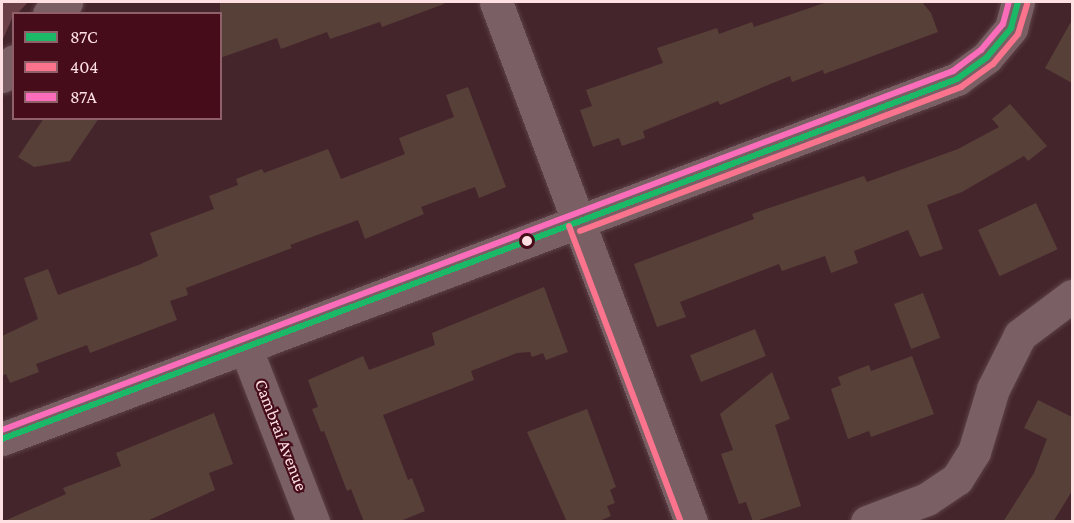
<!DOCTYPE html>
<html>
<head>
<meta charset="utf-8">
<style>
	body { margin:0 }
	#map { position:relative; width:1074px; height:523px; overflow:hidden; background:#45252c; font-family:"Crimson Pro",serif }
	div>[style] { position:absolute }
	[style*='--x'] { left:calc(var(--x)*1px); top:calc(var(--y)*1px); width:calc(var(--w)*1px); rotate:calc(var(--a)*1deg) }
	.green>* { inset:0; background:#6b4046 }
	.building>* { inset:0; background:#574038; transform-origin:0 0 }
	.roads { filter:drop-shadow(0 0 2px #5b4146) drop-shadow(0 0 2px #5b4146) }
	.minor>* { height:33px; margin:-16.5px; padding:0 16.5px; transform-origin:16.5px; border-radius:16.5px; background:#7a6064 }
	.tertiary>* { height:33px; margin:-16.5px; padding:0 16.5px; transform-origin:16.5px; border-radius:16.5px; background:#7a6064 }
	.bus-1>* { height:6px; margin:-3px; padding:0 3px; transform-origin:3px; border-radius:3px; background:#1ab867 }
	.bus-2>* { height:6px; margin:-3px; padding:0 3px; transform-origin:3px; border-radius:3px; background:#fc738d }
	.bus-3>* { height:6px; margin:-3px; padding:0 3px; transform-origin:3px; border-radius:3px; background:#fb6dba }
	.dots>* { width:16px; height:16px; translate:-50% -50%; box-sizing:border-box; border:3px solid #460c1a; border-radius:50% }
	span { translate:-50% -50%; white-space:nowrap; text-align:center; line-height:1.15; -webkit-text-stroke:4.5px #460c1a; paint-order:stroke }
	.street-label { font-size:18px; color:#fedfe2 }
	.frame { position:absolute; inset:0; border:3px solid #fedfe2; pointer-events:none }
	.legend { position:absolute; left:12px; top:12px; width:210px; height:108px; box-sizing:border-box; background:#460c1a; border:2px solid #90606a; margin:0; padding:8px 10px; list-style:none; font-size:18px; color:#fedfe2 }
	.legend li { display:flex; align-items:center; gap:12px; height:30px }
	.legend b { width:30px; border:2px solid #90606a }
</style>
</head>
<body>
<div id="map">
	<div class="green">
		<div style="clip-path:polygon(2px 2px,28px 2px,18px 13px,14px 14px,2px 41px)"></div>
	</div>
	<div class="building">
		<div style="clip-path:polygon(220px 2px,444px 2px,444px 4px,382px 27px,380px 22px,330px 39px,327px 32px,281px 49px,277px 38px,220px 58px)"></div>
		<div style="clip-path:polygon(827px 2px,922px 2px,931px 13px,938px 32px,824px 74px,823px 70px,792px 82px,790px 76px,720px 105px,718px 101px,643px 131px,645px 138px,622px 146px,619px 138px,593px 147px,580px 110px,592px 106px,586px 90px,663px 63px,657px 48px,717px 28px,719px 34px,752px 22px,754px 27px)"></div>
		<div style="clip-path:polygon(1072px 20px,1072px 83px,1045px 68px)"></div>
		<div style="clip-path:polygon(468px 87px,506px 187px,479px 198px,475px 187px,421px 207px,424px 214px,365px 239px,358px 220px,290px 245px,292px 248px,186px 288px,188px 295px,170px 301px,177px 320px,90px 353px,87px 345px,36px 364px,39px 372px,10px 383px,6px 374px,2px 376px,2px 336px,38px 319px,24px 278px,48px 269px,58px 295px,141px 264px,158px 256px,150px 233px,214px 209px,209px 196px,238px 185px,236px 179px,262px 169px,264px 173px,328px 149px,341px 179px,405px 154px,399px 138px,454px 117px,446px 95px)"></div>
		<div style="clip-path:polygon(1010px 104px,1047px 146px,1028px 161px,1024px 156px,962px 192px,927px 205px,943px 249px,920px 257px,908px 230px,854px 251px,858px 263px,831px 273px,825px 256px,782px 271px,779px 264px,680px 302px,686px 317px,657px 327px,634px 264px,754px 219px,752px 214px,781px 204px,864px 176px,867px 182px,958px 149px,999px 127px,992px 119px)"></div>
		<div style="clip-path:polygon(44px 118px,99px 118px,70px 161px,34px 167px,18px 157px)"></div>
		<div style="left:1036px;top:203px;width:51px;height:64px;rotate:65deg"></div>
		<div style="clip-path:polygon(544px 287px,568px 352px,546px 360px,543px 353px,532px 357px,530px 352px,517px 353px,471px 371px,474px 380px,383px 415px,408px 480px,412px 478px,425px 511px,398px 522px,364px 522px,351px 489px,347px 491px,324px 431px,321px 432px,312px 409px,318px 407px,308px 380px,363px 356px,369px 370px,435px 345px,432px 333px)"></div>
		<div style="left:923px;top:293px;width:48px;height:31px;rotate:69deg"></div>
		<div style="left:755px;top:329px;width:29px;height:70px;rotate:68deg"></div>
		<div style="clip-path:polygon(912px 356px,934px 414px,871px 437px,869px 431px,848px 439px,831px 389px,841px 385px,838px 377px,869px 365px,871px 371px)"></div>
		<div style="clip-path:polygon(772px 372px,790px 419px,775px 425px,801px 506px,753px 522px,746px 502px,739px 504px,721px 454px,733px 450px,720px 414px)"></div>
		<div style="clip-path:polygon(1038px 400px,1072px 417px,1072px 491px,1053px 522px,1003px 522px,1034px 473px,1047px 439px,1024px 428px)"></div>
		<div style="clip-path:polygon(587px 409px,616px 487px,610px 490px,615px 503px,607px 506px,611px 516px,597px 522px,567px 522px,527px 432px)"></div>
		<div style="clip-path:polygon(214px 413px,233px 464px,209px 473px,215px 490px,145px 522px,2px 522px,66px 494px,63px 488px,121px 466px,116px 453px)"></div>
	</div>
	<div class="roads">
		<div class="minor">
			<div style="--x:496;--y:2;--w:555;--a:69.44"></div>
			<div style="--x:49;--y:14;--w:21;--a:-35"></div>
			<div style="--x:2;--y:76;--w:19;--a:-51"></div>
			<div style="--x:246;--y:349;--w:186;--a:68.8"></div>
			<div style="--x:867;--y:522;--w:64;--a:-21"></div>
			<div style="--x:927;--y:499;--w:36;--a:-34"></div>
			<div style="--x:957;--y:479;--w:32;--a:-58"></div>
			<div style="--x:974;--y:452;--w:66;--a:-73.2"></div>
			<div style="--x:993;--y:389;--w:60;--a:-63.4"></div>
			<div style="--x:1020;--y:335;--w:65;--a:-36.9"></div>
		</div>
		<div class="tertiary">
			<div style="--x:2;--y:439;--w:1021;--a:-20.65"></div>
			<div style="--x:957;--y:79;--w:37;--a:-36"></div>
			<div style="--x:987;--y:57;--w:38;--a:-50"></div>
			<div style="--x:1011;--y:28;--w:27;--a:-75"></div>
		</div>
	</div>
	<div class="bus-1">
		<div style="--x:2;--y:439;--w:1021;--a:-20.65"></div>
		<div style="--x:957;--y:79;--w:37;--a:-36"></div>
		<div style="--x:987;--y:57;--w:38;--a:-50"></div>
		<div style="--x:1011;--y:28;--w:27;--a:-75"></div>
	</div>
	<div class="bus-2">
		<div style="--x:569;--y:226;--w:316;--a:69.3"></div>
		<div style="--x:580;--y:231;--w:407;--a:-20.7"></div>
		<div style="--x:961;--y:87;--w:39;--a:-36"></div>
		<div style="--x:993;--y:64;--w:39;--a:-50"></div>
		<div style="--x:1018;--y:34;--w:31;--a:-73"></div>
	</div>
	<div class="bus-3">
		<div style="--x:2;--y:430;--w:1017;--a:-20.68"></div>
		<div style="--x:953;--y:71;--w:35;--a:-37"></div>
		<div style="--x:981;--y:50;--w:34;--a:-50"></div>
		<div style="--x:1003;--y:24;--w:23;--a:-75"></div>
	</div>
	<div class="dots">
		<div style="left:527px;top:241px;background:#fedfe2"></div>
	</div>
	<div class="street-label">
		<span style="left:281px;top:435px;rotate:69deg">Cambrai Avenue</span>
	</div>
	<div class="frame"></div>
	<ul class="legend">
	<li><b style="height:8px;background:#1ab867"></b>87C</li>
	<li><b style="height:8px;background:#fc738d"></b>404</li>
	<li><b style="height:8px;background:#fb6dba"></b>87A</li>
	</ul>
</div>
</body>
</html>
